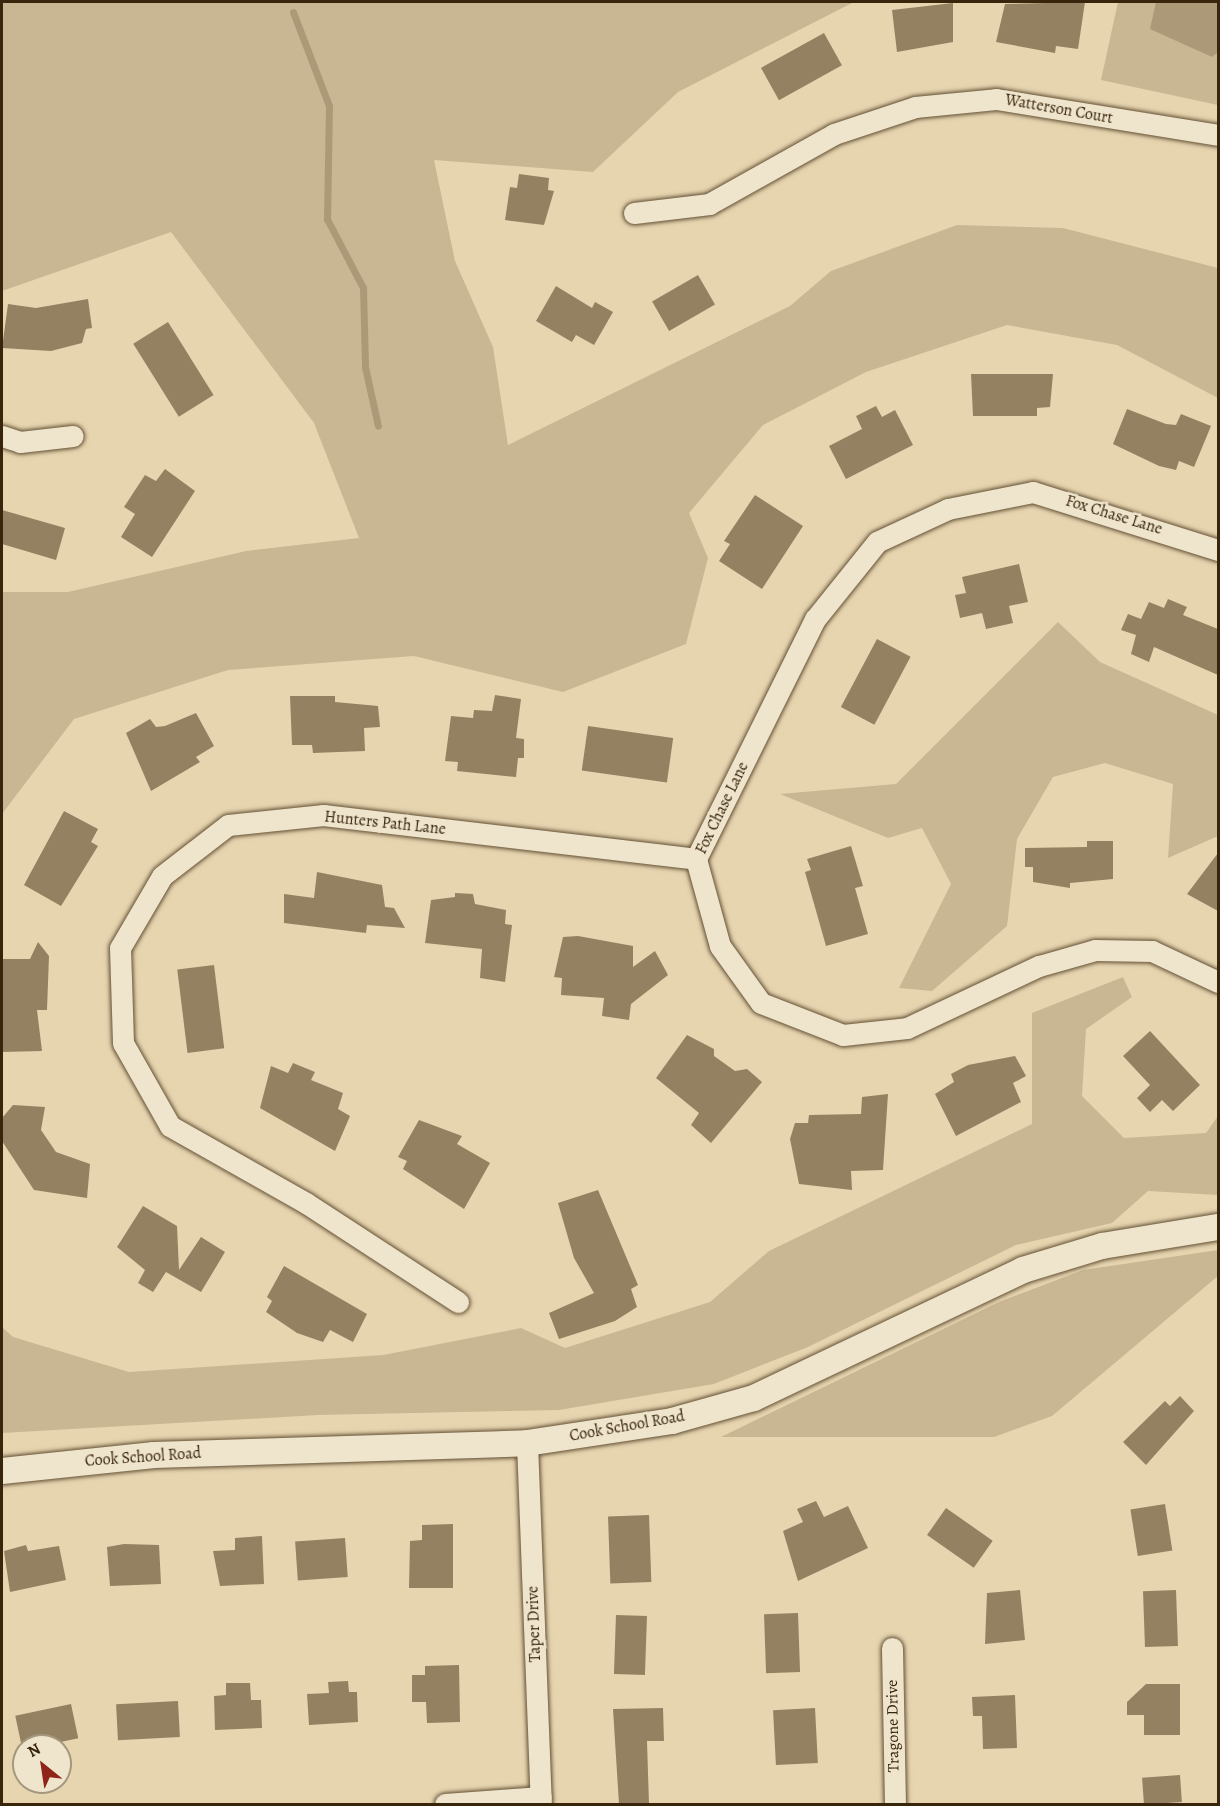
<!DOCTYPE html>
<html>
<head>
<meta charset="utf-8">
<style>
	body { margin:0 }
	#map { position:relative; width:1220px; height:1806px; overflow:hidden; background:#e7d5b0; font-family:Alegreya,serif }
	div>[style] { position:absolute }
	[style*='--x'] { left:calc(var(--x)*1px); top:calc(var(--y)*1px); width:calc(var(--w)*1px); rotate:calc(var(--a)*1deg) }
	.green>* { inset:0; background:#c9b794 }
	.water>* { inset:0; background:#ab9978 }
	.stream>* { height:7px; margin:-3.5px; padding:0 3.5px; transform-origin:3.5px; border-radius:3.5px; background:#ab9978 }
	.building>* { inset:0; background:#938161; transform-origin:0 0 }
	.roads { filter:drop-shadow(0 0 2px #635135) drop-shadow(0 0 2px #635135) }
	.minor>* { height:21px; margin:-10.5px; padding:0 10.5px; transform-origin:10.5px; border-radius:10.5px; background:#efe4cc }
	.tertiary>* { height:26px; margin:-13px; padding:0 13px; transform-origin:13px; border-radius:13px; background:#efe4cc }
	span { translate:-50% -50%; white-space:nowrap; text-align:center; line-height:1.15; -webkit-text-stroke:5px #efe4cc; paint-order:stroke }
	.street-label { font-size:16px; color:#37250c }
	.frame { position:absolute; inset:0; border:3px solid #37250c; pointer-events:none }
	.north { position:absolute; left:12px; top:1734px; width:60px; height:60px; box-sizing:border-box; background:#efe4cc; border:2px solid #a5987f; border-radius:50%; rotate:330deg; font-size:16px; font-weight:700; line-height:24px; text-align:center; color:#37250c }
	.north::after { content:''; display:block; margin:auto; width:21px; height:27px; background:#8f2418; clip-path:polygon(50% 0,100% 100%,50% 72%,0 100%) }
</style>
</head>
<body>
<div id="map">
	<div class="green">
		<div style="clip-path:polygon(2px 2px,854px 2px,678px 92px,593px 172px,434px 160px,455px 261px,493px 347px,508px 445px,790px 306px,831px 271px,957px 225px,1063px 228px,1218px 268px,1218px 398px,1117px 345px,1007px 325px,866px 372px,763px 425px,689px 513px,708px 558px,686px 644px,563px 692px,414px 656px,228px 670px,74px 719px,2px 814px,2px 592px,68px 592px,246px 551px,359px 538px,314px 423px,171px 232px,2px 291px)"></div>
		<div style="clip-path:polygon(1118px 2px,1218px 2px,1218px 105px,1101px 80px)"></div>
		<div style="clip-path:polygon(1058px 622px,1100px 662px,1218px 715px,1218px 836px,1168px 858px,1173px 784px,1105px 763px,1053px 777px,1017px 839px,1007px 926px,932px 991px,899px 988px,951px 884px,922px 828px,888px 838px,780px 794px,896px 784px)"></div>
		<div style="clip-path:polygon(1123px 977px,1132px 997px,1086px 1029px,1082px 1096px,1124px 1138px,1206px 1133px,1218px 1116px,1218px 1195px,1148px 1191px,1112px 1223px,1016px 1245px,808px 1347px,714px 1384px,559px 1410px,318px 1415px,2px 1433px,2px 1327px,13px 1337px,129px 1372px,383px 1355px,521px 1328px,565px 1348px,710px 1302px,769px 1251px,1032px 1124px,1032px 1013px)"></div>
		<div style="clip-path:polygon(1218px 1250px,1218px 1276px,1052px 1416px,994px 1437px,721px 1437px,999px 1302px,1083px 1270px)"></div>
	</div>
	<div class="water">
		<div style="clip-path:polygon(1156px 2px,1218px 2px,1218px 52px,1212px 57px,1150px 29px)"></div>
	</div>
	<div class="stream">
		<div style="--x:293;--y:12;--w:101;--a:69"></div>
		<div style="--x:329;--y:106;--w:113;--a:91"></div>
		<div style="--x:327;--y:219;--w:78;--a:62.4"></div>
		<div style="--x:363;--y:288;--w:79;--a:88.5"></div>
		<div style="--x:365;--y:367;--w:60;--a:77.6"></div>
	</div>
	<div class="building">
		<div style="clip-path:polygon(1085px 2px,1078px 49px,1056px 46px,1055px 53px,996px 42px,1005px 4px)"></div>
		<div style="clip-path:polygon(953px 3px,953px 42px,897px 52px,892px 10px)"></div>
		<div style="left:824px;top:33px;width:37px;height:72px;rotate:61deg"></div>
		<div style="clip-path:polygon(519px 174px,549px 178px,548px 190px,554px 191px,544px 225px,505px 220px,510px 187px,517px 188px)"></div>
		<div style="left:698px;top:275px;width:34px;height:53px;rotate:60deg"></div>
		<div style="clip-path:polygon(556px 286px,592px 308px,595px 302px,613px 312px,594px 345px,576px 335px,572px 342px,536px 321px)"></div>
		<div style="clip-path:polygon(88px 299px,92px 328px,86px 329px,82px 343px,51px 351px,2px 348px,8px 304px,36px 308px)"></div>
		<div style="left:168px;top:322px;width:86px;height:41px;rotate:58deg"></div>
		<div style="clip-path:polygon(971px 374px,1053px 374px,1050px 407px,1037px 408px,1037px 416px,973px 416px)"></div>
		<div style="clip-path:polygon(876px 406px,882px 417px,895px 410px,913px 445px,846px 479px,829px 446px,862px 429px,856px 416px)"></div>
		<div style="clip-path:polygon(1127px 409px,1166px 424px,1176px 425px,1181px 414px,1211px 426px,1194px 467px,1179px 461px,1176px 470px,1159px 466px,1113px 444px)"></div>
		<div style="clip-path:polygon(165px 469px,195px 491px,152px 557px,121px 537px,135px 514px,124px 507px,145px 475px,156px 481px)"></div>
		<div style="clip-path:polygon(755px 495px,803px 526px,762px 589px,719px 561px,730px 544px,724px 541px)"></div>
		<div style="clip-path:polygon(2px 510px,65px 528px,56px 560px,2px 544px)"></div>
		<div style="clip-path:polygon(1019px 564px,1028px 602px,1009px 606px,1013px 623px,986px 629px,982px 613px,960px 618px,955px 595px,966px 593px,962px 577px)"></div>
		<div style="clip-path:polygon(1168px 599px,1187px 607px,1183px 615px,1218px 629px,1218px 675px,1154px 647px,1149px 662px,1131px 654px,1136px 635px,1121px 630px,1128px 614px,1141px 619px,1149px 602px,1164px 608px)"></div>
		<div style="left:877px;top:639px;width:38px;height:77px;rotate:28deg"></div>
		<div style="clip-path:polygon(495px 695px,521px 699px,516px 738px,524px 739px,524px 758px,518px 758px,516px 777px,457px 771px,458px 762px,445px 761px,451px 716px,473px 718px,474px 710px,492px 711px)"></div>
		<div style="clip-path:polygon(290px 696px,335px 696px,335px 702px,378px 706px,380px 727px,364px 728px,365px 751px,313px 753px,312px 745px,292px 745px)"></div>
		<div style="clip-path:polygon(196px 713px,214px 746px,196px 757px,200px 762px,151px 791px,126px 733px,150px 719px,156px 727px,165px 726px)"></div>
		<div style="left:588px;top:726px;width:86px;height:45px;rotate:8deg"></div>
		<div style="clip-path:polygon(64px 811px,98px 829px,91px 842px,98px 846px,61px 906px,24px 885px)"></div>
		<div style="clip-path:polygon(1087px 841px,1113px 841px,1113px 879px,1070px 883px,1070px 888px,1033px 882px,1033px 867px,1025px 867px,1025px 848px,1087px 847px)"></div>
		<div style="clip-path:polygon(851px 846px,863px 886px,855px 888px,868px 934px,826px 946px,805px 872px,811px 870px,807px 859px)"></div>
		<div style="clip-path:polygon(1218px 853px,1218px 911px,1187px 894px)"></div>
		<div style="clip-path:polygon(317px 872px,382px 885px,385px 907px,394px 908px,405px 928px,367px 925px,366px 933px,284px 923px,284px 894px,314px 898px)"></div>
		<div style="clip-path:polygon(455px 893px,473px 894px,475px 904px,506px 910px,505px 924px,512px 925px,505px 982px,480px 978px,482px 949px,425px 943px,431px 900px,455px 897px)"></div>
		<div style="clip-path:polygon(578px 936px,633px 946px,633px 967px,655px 951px,668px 975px,631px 1004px,629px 1020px,602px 1016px,604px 998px,561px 995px,562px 978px,554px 977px,563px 937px)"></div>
		<div style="clip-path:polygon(38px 942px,49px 956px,47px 1010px,37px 1010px,42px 1051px,2px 1052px,2px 959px,30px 959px)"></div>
		<div style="left:214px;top:965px;width:84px;height:37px;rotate:83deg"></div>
		<div style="clip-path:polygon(1150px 1031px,1200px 1085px,1173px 1111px,1162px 1100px,1150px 1112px,1137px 1098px,1150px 1085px,1123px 1056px)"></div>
		<div style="clip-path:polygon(687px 1035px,714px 1049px,714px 1056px,735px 1071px,747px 1069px,762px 1082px,711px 1143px,691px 1125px,699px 1113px,656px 1078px)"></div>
		<div style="clip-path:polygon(1015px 1056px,1026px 1076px,1013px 1083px,1021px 1102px,956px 1136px,935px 1094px,954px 1082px,951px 1074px,968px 1065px)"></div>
		<div style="clip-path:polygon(293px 1063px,315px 1072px,311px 1080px,343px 1093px,338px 1109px,350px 1116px,335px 1151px,260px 1108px,271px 1066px,288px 1073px)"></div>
		<div style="clip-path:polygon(888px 1094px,883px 1170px,851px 1171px,852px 1190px,799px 1184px,790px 1139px,795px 1123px,808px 1123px,809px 1115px,861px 1114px,862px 1097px)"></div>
		<div style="clip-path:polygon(13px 1105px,45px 1107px,41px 1130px,56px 1152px,90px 1164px,87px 1198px,34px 1190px,2px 1141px,2px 1118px)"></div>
		<div style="clip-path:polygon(419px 1120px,462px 1136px,457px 1144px,490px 1163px,464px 1209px,403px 1169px,407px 1161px,398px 1157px)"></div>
		<div style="clip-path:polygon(598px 1190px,638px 1285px,631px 1289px,637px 1307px,615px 1321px,559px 1339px,549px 1313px,594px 1293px,574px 1258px,558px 1203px)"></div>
		<div style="clip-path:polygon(143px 1206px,177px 1226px,179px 1270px,201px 1237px,225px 1252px,201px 1292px,166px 1272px,153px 1292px,138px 1283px,145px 1270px,117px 1247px)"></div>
		<div style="clip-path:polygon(284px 1266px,367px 1314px,353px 1342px,330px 1330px,323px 1342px,297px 1333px,266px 1312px,272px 1301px,267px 1297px)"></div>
		<div style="clip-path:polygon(1180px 1396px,1194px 1411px,1146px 1465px,1123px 1442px,1165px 1401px,1170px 1406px)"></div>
		<div style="clip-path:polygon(816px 1501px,824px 1517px,848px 1506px,868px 1548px,798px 1581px,783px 1531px,803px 1522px,797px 1509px)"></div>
		<div style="left:1165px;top:1504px;width:47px;height:35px;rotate:81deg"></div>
		<div style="left:946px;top:1508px;width:57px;height:33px;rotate:35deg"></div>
		<div style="left:649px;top:1515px;width:67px;height:41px;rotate:88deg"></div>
		<div style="clip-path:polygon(453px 1524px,453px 1588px,409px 1588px,410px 1541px,422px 1540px,422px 1525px)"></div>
		<div style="clip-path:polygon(262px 1536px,264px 1584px,220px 1586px,213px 1551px,235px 1550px,235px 1538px)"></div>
		<div style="left:345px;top:1538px;width:39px;height:50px;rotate:86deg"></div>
		<div style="clip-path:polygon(124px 1544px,159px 1545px,161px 1584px,110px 1586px,107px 1547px)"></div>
		<div style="clip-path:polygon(26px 1545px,28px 1551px,59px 1546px,66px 1580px,10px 1592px,4px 1551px)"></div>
		<div style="clip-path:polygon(1020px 1590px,1025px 1640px,985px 1644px,987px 1593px)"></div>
		<div style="left:1176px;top:1590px;width:56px;height:33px;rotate:88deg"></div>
		<div style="left:798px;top:1613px;width:59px;height:34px;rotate:88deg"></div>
		<div style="left:616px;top:1615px;width:31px;height:59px;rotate:2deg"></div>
		<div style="clip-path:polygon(459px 1665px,460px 1722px,427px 1723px,426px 1702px,412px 1702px,412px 1675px,425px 1675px,425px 1666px)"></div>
		<div style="clip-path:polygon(348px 1681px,349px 1692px,357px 1692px,358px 1722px,309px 1725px,307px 1694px,329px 1693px,328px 1682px)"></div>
		<div style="clip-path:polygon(226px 1683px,250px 1683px,251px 1700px,261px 1700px,262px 1728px,215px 1730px,214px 1696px,226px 1695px)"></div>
		<div style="clip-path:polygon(1146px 1684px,1180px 1684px,1180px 1735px,1144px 1735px,1144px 1715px,1127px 1715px,1127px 1702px)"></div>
		<div style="clip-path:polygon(1015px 1695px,1017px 1748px,983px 1749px,982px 1716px,973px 1716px,972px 1697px)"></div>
		<div style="left:178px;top:1701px;width:36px;height:62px;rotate:87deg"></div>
		<div style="left:71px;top:1704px;width:35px;height:57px;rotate:78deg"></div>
		<div style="clip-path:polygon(663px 1708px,664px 1741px,647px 1741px,649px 1804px,619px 1804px,613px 1709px)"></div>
		<div style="left:815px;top:1708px;width:55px;height:42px;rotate:87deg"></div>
		<div style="left:1180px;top:1775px;width:27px;height:38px;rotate:86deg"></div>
	</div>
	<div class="roads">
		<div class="minor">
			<div style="--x:634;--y:213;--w:76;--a:-6.8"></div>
			<div style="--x:709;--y:204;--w:143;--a:-29.2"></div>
			<div style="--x:834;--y:134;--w:85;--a:-18.4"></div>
			<div style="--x:915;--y:107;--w:81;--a:-5.6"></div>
			<div style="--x:996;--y:99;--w:225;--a:9.2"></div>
			<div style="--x:2;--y:436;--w:19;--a:18"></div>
			<div style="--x:20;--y:442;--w:53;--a:-6.5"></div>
			<div style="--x:1218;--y:550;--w:194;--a:-162.6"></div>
			<div style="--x:1033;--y:492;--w:87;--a:168.7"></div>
			<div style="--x:948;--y:509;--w:78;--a:155.1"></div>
			<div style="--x:877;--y:542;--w:99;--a:128.8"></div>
			<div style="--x:815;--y:619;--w:268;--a:116.4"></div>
			<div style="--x:696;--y:859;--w:90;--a:74.6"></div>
			<div style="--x:720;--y:946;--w:70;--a:54.3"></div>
			<div style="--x:761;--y:1003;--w:88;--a:21.3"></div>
			<div style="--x:843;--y:1035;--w:64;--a:-6.2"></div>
			<div style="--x:907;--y:1028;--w:146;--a:-25.2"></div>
			<div style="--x:1039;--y:966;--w:58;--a:-15.9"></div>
			<div style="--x:1095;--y:950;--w:57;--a:1"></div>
			<div style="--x:1152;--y:951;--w:73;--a:25.2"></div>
			<div style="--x:458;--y:1302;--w:181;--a:-146.9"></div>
			<div style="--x:306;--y:1203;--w:156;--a:-150.5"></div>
			<div style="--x:170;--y:1126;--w:95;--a:-119.5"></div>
			<div style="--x:123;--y:1043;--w:95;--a:-91.8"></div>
			<div style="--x:120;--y:948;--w:83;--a:-59.7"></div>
			<div style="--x:162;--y:876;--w:83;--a:-37.7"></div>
			<div style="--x:228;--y:825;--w:96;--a:-6"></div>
			<div style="--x:323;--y:815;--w:376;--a:6.7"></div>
			<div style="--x:527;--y:1443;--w:361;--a:87.8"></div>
			<div style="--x:892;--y:1648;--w:156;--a:88.9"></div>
			<div style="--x:445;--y:1804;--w:96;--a:-4.2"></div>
		</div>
		<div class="tertiary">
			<div style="--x:2;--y:1471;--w:153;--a:-6"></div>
			<div style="--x:154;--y:1455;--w:373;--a:-1.8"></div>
			<div style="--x:527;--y:1443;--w:147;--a:-8.6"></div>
			<div style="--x:672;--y:1421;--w:85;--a:-15.7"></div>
			<div style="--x:754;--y:1398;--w:298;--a:-25.4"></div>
			<div style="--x:1023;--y:1270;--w:83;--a:-16.9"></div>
			<div style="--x:1102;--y:1246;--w:118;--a:-9.3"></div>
		</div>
	</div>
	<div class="street-label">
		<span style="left:1059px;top:109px;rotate:10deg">Watterson Court</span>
		<span style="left:1114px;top:515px;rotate:17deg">Fox Chase Lane</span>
		<span style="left:722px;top:808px;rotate:-64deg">Fox Chase Lane</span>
		<span style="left:385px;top:823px;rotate:6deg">Hunters Path Lane</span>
		<span style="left:627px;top:1426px;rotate:-10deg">Cook School Road</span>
		<span style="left:143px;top:1457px;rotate:-4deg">Cook School Road</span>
		<span style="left:534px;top:1624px;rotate:-92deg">Taper Drive</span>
		<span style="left:893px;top:1726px;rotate:-91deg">Tragone Drive</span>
	</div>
	<div class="frame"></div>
	<div class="north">N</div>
</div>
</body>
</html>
